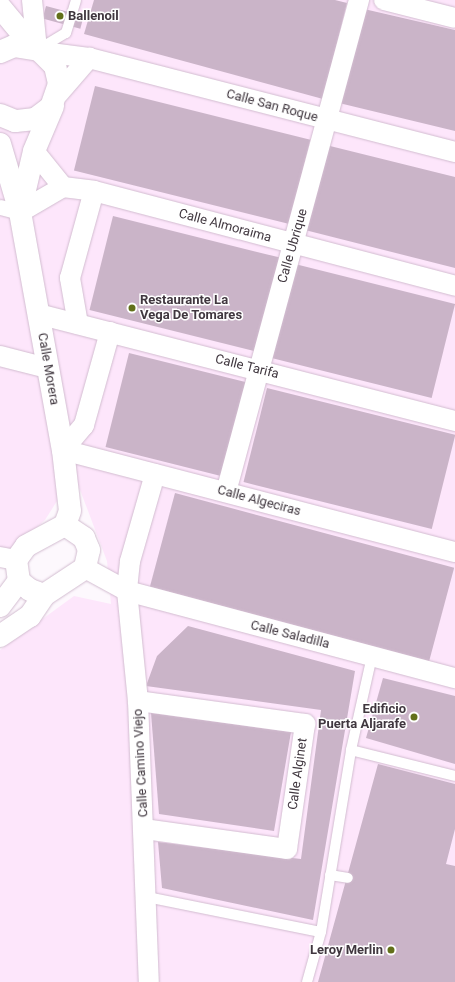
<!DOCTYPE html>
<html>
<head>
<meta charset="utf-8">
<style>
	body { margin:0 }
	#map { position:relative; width:455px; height:982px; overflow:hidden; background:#fdf8fd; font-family:Roboto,sans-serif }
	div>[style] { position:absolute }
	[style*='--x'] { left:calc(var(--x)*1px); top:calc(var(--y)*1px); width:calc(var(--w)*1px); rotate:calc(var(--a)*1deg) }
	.built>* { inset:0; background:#fde6fb }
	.building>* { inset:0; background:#cab4c8; transform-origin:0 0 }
	.roads { filter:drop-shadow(0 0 1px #d2bcd0) drop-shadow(0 0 1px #d2bcd0) }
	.service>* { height:10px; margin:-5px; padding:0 5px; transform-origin:5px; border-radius:5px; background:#fff }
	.pedestrian>* { height:15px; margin:-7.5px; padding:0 7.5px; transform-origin:7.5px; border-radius:7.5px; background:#fff }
	.minor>* { height:20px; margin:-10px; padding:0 10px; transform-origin:10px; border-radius:10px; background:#fff }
	.tertiary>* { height:22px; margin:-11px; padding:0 11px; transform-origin:11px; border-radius:11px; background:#fff }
	.dots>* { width:11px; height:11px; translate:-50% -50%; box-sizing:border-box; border:2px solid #fff; border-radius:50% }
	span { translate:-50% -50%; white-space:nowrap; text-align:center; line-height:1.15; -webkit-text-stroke:3px #fff; paint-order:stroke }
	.poi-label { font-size:13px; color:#40373f; font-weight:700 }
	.left { translate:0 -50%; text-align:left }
	.right { translate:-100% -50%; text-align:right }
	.street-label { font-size:13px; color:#40373f }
</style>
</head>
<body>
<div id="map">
	<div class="built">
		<div style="clip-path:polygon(0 0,455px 0,455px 982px,0 982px,0 650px,74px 596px,111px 604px,107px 561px,74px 474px,45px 520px,0 560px)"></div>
	</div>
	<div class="building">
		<div style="clip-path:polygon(94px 0,335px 0,347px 3px,323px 99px,84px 34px)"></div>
		<div style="left:46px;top:6px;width:39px;height:13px;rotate:15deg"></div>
		<div style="clip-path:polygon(364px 9px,455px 30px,455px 131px,339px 103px)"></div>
		<div style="left:95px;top:86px;width:222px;height:87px;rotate:14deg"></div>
		<div style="clip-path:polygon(326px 145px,455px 177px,455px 268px,305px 230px)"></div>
		<div style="left:113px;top:216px;width:172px;height:97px;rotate:14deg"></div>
		<div style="left:295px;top:264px;width:165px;height:97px;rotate:14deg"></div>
		<div style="left:129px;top:353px;width:123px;height:97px;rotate:14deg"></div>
		<div style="left:267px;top:388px;width:194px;height:97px;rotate:14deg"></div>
		<div style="left:175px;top:493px;width:289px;height:97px;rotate:15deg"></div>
		<div style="clip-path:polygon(188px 626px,355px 671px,313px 920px,162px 888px,158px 842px,301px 859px,321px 710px,146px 686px,157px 656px)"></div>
		<div style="clip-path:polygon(383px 678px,455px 696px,455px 764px,366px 738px)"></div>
		<div style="clip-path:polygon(151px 713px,291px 732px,274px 831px,159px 814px)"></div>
		<div style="clip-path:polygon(378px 764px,455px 784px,455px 829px,446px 864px,455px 866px,455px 982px,318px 982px)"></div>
	</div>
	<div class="roads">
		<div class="service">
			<div style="--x:39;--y:49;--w:31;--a:-31"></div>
			<div style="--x:66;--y:33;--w:34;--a:-73"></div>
			<div style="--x:351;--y:750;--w:107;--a:14"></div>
			<div style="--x:330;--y:875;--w:18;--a:9"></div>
			<div style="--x:147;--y:897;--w:177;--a:11.4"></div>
			<div style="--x:321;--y:932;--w:184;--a:-80.6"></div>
			<div style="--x:351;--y:750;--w:96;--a:-77.4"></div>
			<div style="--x:307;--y:982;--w:52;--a:-74.4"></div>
		</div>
		<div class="pedestrian">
			<div style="--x:0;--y:207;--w:21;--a:14"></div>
		</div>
		<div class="minor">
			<div style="--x:32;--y:0;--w:49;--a:84.2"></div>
			<div style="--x:384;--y:0;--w:73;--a:14.2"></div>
			<div style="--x:43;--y:52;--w:46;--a:7.4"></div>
			<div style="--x:89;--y:58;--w:378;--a:14.4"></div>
			<div style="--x:58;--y:94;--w:48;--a:-49.3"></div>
			<div style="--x:34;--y:151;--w:46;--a:51.1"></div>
			<div style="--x:63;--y:187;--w:31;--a:7"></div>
			<div style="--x:94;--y:191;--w:373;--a:14.7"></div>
			<div style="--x:20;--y:212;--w:50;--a:-30.2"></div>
			<div style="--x:38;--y:314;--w:431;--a:14.4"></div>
			<div style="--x:78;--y:324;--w:47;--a:-99.9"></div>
			<div style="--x:70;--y:278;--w:90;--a:-74.6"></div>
			<div style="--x:110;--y:332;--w:97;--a:105.6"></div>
			<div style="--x:84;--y:425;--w:33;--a:130"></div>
			<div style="--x:63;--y:450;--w:405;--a:14.6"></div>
			<div style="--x:0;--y:356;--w:49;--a:14.3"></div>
			<div style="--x:155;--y:474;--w:91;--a:106"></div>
			<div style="--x:130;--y:561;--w:30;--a:96"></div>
			<div style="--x:127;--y:591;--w:339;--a:14.9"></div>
			<div style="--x:226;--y:492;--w:510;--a:-74.87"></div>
			<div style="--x:0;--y:557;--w:16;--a:11"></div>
			<div style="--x:85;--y:568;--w:48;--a:28.7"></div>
			<div style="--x:127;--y:591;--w:111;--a:84.3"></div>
			<div style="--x:138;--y:701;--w:281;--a:87.8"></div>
			<div style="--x:138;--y:701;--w:169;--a:7.8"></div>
			<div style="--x:305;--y:724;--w:126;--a:98.2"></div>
			<div style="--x:287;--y:849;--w:144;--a:-172"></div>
		</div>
		<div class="tertiary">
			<div style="--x:0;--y:7;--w:53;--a:50.3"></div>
			<div style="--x:0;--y:52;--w:15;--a:-23"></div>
			<div style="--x:14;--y:46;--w:25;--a:9"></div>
			<div style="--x:39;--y:50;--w:23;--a:45"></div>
			<div style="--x:55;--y:66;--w:18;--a:77"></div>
			<div style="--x:59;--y:84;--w:24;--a:109"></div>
			<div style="--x:51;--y:107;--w:20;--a:143"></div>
			<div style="--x:35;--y:119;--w:20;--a:174"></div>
			<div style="--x:15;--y:121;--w:16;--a:-158"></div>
			<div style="--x:0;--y:144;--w:71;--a:73.6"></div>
			<div style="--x:20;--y:212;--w:242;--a:79.8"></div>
			<div style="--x:63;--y:450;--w:61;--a:83.5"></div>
			<div style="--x:70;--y:511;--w:15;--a:110"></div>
			<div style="--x:21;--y:207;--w:57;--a:-76.9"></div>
			<div style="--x:34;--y:151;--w:49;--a:-67.1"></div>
			<div style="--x:65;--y:525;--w:23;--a:34"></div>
			<div style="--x:84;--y:538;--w:13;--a:67"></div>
			<div style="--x:89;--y:550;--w:18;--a:103"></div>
			<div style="--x:85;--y:568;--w:49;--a:146.6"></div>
			<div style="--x:44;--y:595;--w:15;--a:-160"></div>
			<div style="--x:30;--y:590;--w:14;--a:-141"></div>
			<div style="--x:19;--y:581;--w:21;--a:-98"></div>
			<div style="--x:16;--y:560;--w:17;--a:-54"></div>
			<div style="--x:26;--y:546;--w:44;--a:-28.3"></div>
			<div style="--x:0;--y:606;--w:31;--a:-53"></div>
			<div style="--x:0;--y:636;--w:36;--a:-34"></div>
			<div style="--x:30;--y:616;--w:25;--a:-56"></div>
		</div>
	</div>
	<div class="dots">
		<div style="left:60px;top:16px;background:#62701a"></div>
		<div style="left:132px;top:308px;background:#62701a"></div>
		<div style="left:414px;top:717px;background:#62701a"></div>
		<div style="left:391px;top:950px;background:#62701a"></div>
	</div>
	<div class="poi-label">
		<span class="left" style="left:68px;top:16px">Ballenoil</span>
		<span class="left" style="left:140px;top:308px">Restaurante La<br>Vega De Tomares</span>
		<span class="right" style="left:406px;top:717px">Edificio<br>Puerta Aljarafe</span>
		<span class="right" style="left:383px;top:950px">Leroy Merlin</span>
	</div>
	<div class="street-label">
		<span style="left:272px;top:106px;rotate:15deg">Calle San Roque</span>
		<span style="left:225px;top:226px;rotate:15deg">Calle Almoraima</span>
		<span style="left:293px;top:246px;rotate:-74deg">Calle Ubrique</span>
		<span style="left:247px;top:367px;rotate:14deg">Calle Tarifa</span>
		<span style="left:48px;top:369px;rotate:80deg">Calle Morera</span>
		<span style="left:259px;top:501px;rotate:15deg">Calle Algeciras</span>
		<span style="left:290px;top:635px;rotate:14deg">Calle Saladilla</span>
		<span style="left:141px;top:763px;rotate:-93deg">Calle Camino Viejo</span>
		<span style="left:298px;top:774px;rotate:-82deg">Calle Alginet</span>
	</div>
</div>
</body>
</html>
